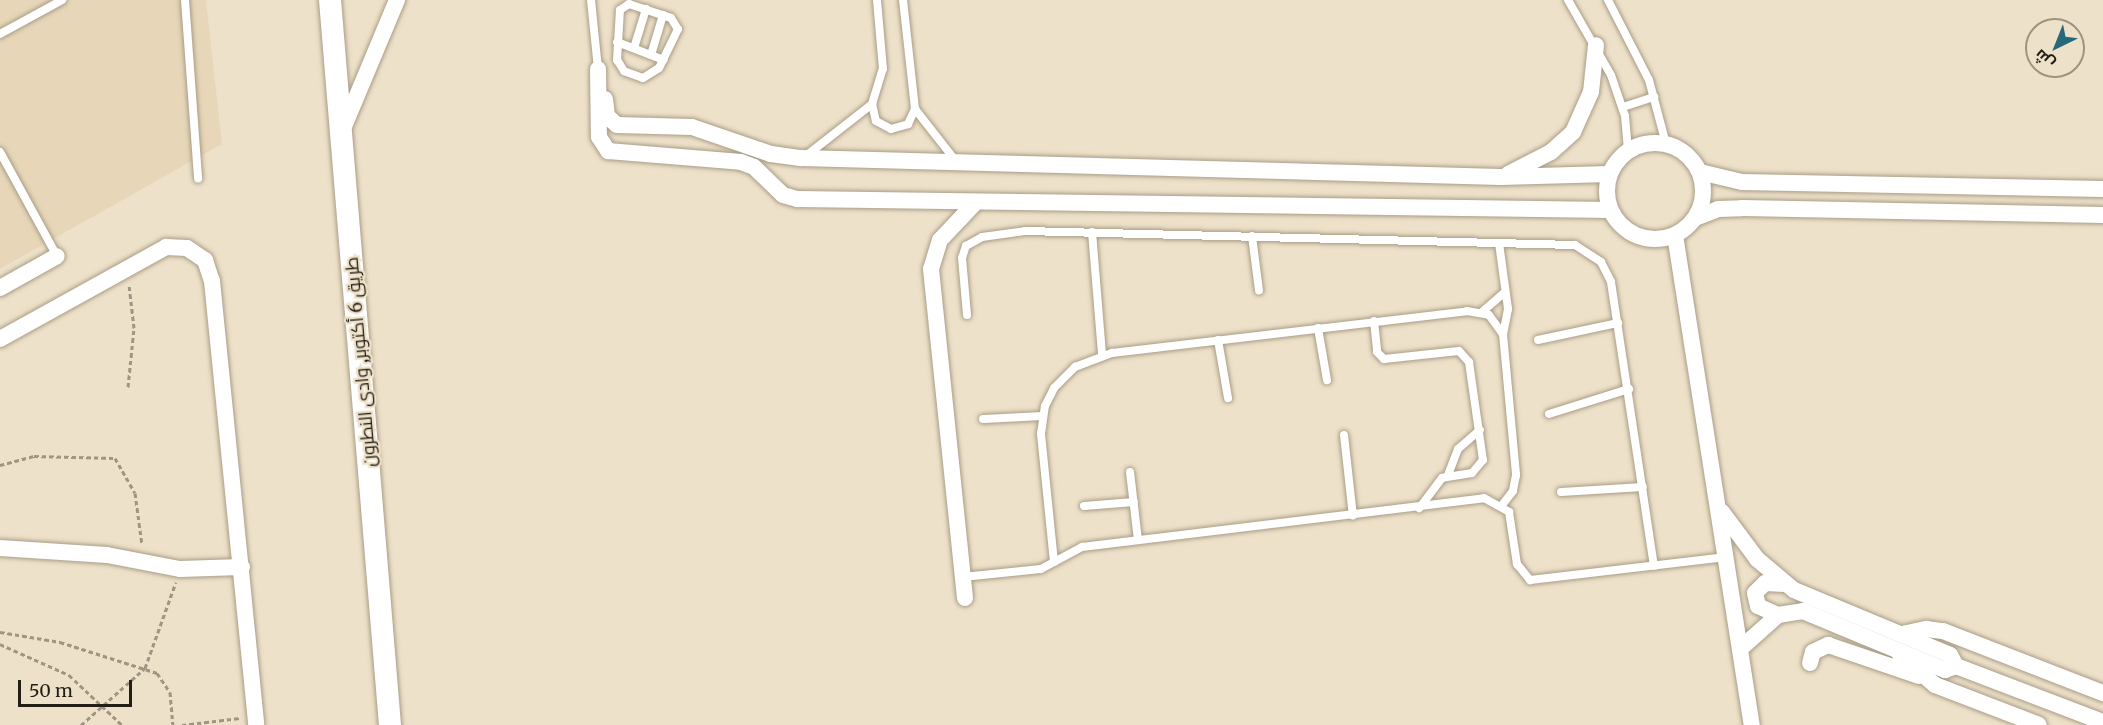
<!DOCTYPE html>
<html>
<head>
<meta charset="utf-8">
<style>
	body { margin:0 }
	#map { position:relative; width:2103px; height:725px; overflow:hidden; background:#eee1c9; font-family:Merriweather,Cairo,serif }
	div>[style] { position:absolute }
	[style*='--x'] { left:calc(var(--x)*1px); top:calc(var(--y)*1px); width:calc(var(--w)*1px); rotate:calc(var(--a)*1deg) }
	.built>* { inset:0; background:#e7d7b8 }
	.path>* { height:3px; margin-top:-1.5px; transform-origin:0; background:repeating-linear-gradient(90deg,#9f9583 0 4.5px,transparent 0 7.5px) }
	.roads { filter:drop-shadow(0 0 2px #a99d87) drop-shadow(0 0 2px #a99d87) }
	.lane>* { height:8px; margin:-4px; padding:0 4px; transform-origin:4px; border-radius:4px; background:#fff }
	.street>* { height:16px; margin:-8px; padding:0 8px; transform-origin:8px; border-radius:8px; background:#fff }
	.street>.ring { margin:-8px; padding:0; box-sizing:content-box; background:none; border:16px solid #fff; border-radius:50% }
	.secondary>* { height:22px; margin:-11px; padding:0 11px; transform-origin:11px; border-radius:11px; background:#fff }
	span { translate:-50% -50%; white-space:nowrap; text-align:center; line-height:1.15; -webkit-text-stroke:4.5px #eee1c9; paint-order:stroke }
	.street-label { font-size:18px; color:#231e16 }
	.north { position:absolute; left:2025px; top:18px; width:60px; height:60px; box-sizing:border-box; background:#eee1c9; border:2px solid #9d9381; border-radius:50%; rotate:223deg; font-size:16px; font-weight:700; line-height:24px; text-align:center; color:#231e16 }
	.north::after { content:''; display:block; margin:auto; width:21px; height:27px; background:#27697c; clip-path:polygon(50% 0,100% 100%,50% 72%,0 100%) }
	.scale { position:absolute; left:18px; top:680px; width:114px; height:27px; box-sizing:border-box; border:3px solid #231e16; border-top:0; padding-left:8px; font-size:18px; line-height:21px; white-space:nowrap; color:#231e16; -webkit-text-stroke:4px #eee1c9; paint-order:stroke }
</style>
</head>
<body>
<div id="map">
	<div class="built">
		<div style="clip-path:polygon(0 0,206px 0,222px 144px,0 269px)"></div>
	</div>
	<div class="path">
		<div style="--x:128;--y:387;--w:59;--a:-84.2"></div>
		<div style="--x:134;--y:328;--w:43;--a:-96.6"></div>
		<div style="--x:0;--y:465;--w:35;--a:-15"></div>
		<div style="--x:34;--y:456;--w:81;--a:1.4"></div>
		<div style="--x:115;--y:458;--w:40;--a:60.3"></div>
		<div style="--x:135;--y:493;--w:52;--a:82.3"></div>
		<div style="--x:0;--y:632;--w:61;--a:9.5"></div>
		<div style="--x:60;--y:642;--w:102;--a:17.7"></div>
		<div style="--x:157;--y:673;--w:23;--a:56"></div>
		<div style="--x:170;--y:692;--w:33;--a:85"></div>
		<div style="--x:0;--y:644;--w:76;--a:24.2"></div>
		<div style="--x:69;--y:675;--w:73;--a:43.3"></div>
		<div style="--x:81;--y:725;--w:86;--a:-41.7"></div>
		<div style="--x:145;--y:668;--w:91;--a:-70.2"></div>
		<div style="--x:182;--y:725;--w:58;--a:-6.9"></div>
	</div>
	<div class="roads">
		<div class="lane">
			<div style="--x:185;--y:0;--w:179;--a:85.8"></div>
			<div style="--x:591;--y:0;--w:69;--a:84.2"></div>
			<div style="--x:903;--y:0;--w:110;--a:83.7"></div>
			<div style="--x:915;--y:109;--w:65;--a:51.9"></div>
			<div style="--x:1568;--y:0;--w:86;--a:60.2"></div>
			<div style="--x:1611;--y:75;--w:43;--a:71.1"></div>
			<div style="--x:1625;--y:116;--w:34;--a:85"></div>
			<div style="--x:1608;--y:0;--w:90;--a:62.9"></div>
			<div style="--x:1649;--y:80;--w:66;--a:75.1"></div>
			<div style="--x:629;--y:4;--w:44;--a:18.4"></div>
			<div style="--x:671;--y:18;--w:13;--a:58"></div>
			<div style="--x:678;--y:29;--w:43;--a:116"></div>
			<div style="--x:659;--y:68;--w:19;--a:148"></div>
			<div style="--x:643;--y:78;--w:20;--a:-160"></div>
			<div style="--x:624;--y:71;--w:13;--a:-122"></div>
			<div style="--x:617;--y:60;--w:50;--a:-86.6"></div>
			<div style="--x:620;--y:10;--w:11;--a:-34"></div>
			<div style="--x:0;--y:34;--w:71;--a:-28.7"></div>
			<div style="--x:617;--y:42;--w:50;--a:21"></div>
			<div style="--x:634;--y:48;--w:41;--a:-72.9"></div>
			<div style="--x:651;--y:55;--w:42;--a:-73.3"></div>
			<div style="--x:872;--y:104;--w:17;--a:77"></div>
			<div style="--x:876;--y:121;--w:17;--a:28"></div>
			<div style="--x:891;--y:129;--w:18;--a:-16"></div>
			<div style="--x:908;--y:124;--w:17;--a:-65"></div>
			<div style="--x:1623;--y:107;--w:33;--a:-18"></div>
			<div style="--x:0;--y:152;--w:119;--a:61.3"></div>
			<div style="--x:807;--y:155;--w:83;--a:-38.1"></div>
			<div style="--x:872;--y:104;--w:37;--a:-73"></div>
			<div style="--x:883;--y:69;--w:69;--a:-95"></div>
			<div style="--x:1092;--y:232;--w:122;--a:85.3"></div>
			<div style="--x:1252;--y:236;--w:55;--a:82.7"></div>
			<div style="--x:1499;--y:243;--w:67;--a:82.2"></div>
			<div style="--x:1508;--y:309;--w:25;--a:101"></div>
			<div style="--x:1482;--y:312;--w:29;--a:-41"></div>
			<div style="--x:967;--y:315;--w:57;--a:-95"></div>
			<div style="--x:962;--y:258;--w:13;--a:-72"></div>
			<div style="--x:966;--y:246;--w:18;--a:-29"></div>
			<div style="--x:982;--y:237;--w:43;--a:-7.9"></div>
			<div style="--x:1025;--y:231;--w:550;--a:1.46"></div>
			<div style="--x:1575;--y:245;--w:31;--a:33"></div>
			<div style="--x:1601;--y:262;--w:22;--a:63"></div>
			<div style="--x:1611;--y:282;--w:287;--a:81.4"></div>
			<div style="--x:1374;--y:321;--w:31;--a:84"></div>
			<div style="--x:1377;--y:352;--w:10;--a:45"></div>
			<div style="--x:1384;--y:359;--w:75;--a:-6.1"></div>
			<div style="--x:1459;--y:351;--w:15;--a:48"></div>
			<div style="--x:1469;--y:362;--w:99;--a:81.9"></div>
			<div style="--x:1483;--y:460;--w:17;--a:130"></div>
			<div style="--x:1472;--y:473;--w:30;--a:171"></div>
			<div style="--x:1442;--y:478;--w:38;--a:127"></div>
			<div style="--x:1318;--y:328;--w:53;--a:80.2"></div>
			<div style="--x:1218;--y:340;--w:59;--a:80.2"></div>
			<div style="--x:1538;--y:340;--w:82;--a:-12"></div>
			<div style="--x:1549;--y:414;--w:84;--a:-17.4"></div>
			<div style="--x:983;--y:419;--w:60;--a:-2.9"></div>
			<div style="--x:1344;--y:435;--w:81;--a:83.7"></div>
			<div style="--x:1130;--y:472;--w:68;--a:83.3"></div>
			<div style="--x:1448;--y:475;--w:28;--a:-69"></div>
			<div style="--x:1458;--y:449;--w:29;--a:-41"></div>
			<div style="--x:1561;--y:492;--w:82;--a:-3.5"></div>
			<div style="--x:1084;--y:506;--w:50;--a:-4.6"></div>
			<div style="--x:1054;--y:562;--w:129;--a:-95.8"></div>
			<div style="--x:1041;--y:434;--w:28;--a:-82"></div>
			<div style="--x:1045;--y:406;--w:20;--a:-63"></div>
			<div style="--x:1054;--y:388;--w:30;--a:-45"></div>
			<div style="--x:1075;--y:367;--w:40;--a:-21"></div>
			<div style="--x:1112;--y:353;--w:357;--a:-6.7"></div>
			<div style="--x:1467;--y:311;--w:22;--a:10"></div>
			<div style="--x:1489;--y:315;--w:24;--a:54"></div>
			<div style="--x:1503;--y:334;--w:142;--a:84.7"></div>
			<div style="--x:1516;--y:475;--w:16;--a:101"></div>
			<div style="--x:1513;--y:491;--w:18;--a:128"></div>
			<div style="--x:963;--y:577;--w:78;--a:-5.9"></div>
			<div style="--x:1041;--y:569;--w:47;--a:-28.2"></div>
			<div style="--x:1082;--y:547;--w:405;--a:-6.9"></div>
			<div style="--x:1484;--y:498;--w:29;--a:29"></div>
			<div style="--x:1509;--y:512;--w:53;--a:81.3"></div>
			<div style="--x:1517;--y:564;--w:21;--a:51"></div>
			<div style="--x:1530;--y:580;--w:198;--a:-6.7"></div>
		</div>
		<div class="street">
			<div style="--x:598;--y:69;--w:68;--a:89.2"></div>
			<div style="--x:599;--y:137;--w:17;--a:57"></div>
			<div style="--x:608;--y:151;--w:133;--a:4.7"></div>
			<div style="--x:741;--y:162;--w:14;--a:21"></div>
			<div style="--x:754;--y:167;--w:40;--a:44"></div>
			<div style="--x:783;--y:195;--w:15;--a:16"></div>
			<div style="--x:797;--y:199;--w:813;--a:0.78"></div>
			<div style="--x:605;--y:99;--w:17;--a:83"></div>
			<div style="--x:607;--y:116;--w:13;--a:42"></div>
			<div style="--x:617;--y:125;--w:75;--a:1.5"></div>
			<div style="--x:692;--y:127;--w:83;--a:18.9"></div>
			<div style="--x:771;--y:154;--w:30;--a:8"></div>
			<div style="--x:801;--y:158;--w:700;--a:1.55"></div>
			<div style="--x:1501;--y:177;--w:108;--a:-1.6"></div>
			<div style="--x:343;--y:129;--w:140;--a:-67.3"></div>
			<div class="ring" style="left:1607px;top:143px;width:80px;height:80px"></div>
			<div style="--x:1700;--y:172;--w:43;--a:13.4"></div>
			<div style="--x:1742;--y:182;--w:361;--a:1.1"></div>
			<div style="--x:1508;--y:174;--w:48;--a:-27.1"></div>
			<div style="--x:1551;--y:152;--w:30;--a:-42"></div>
			<div style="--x:1573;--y:132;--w:44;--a:-65.8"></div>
			<div style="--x:1591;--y:92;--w:47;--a:-83.9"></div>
			<div style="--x:1695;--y:218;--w:25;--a:-21"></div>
			<div style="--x:1718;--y:209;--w:24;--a:-2"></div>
			<div style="--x:1742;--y:208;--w:361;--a:1.1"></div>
			<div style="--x:1675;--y:235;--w:496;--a:81.1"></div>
			<div style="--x:0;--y:288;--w:65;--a:-29.3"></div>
			<div style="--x:0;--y:339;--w:190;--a:-29"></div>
			<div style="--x:166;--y:247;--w:21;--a:3"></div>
			<div style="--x:187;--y:248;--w:22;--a:34"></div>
			<div style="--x:205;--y:260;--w:22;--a:72"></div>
			<div style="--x:212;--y:281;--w:446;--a:84.3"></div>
			<div style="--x:1722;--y:512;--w:59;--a:53.3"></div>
			<div style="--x:1757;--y:559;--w:48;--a:40"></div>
			<div style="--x:1794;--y:590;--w:169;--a:22.6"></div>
			<div style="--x:1950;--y:655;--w:13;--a:61"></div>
			<div style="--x:0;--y:548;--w:107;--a:3.7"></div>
			<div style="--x:107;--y:555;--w:74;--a:10.9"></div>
			<div style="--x:180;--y:569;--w:62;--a:-1.8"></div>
			<div style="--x:965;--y:598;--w:331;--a:-95.9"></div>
			<div style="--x:931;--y:269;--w:30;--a:-73"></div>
			<div style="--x:940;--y:240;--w:51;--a:-46.6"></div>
			<div style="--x:1778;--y:615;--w:22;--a:-156"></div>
			<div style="--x:1758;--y:606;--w:13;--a:-103"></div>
			<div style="--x:1755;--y:593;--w:14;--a:-45"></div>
			<div style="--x:1765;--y:583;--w:20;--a:3"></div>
			<div style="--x:1902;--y:634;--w:25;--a:-12"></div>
			<div style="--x:1926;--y:629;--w:17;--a:7"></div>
			<div style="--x:1943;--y:631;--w:172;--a:21.2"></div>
			<div style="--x:1740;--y:649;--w:51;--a:-41.8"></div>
			<div style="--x:1778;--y:615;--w:25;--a:-9"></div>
			<div style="--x:1803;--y:611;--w:154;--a:22.6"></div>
			<div style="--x:1945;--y:670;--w:12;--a:-20"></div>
			<div style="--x:1900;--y:655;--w:46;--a:40.6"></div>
			<div style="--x:1935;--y:685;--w:111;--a:21"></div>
			<div style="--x:1810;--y:663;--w:11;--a:-75"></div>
			<div style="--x:1813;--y:652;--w:17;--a:-25"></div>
			<div style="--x:1828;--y:645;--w:96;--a:18.8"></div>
			<div style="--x:1956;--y:666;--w:157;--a:20.9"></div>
		</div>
		<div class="secondary">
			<div style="--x:330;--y:0;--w:727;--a:85.27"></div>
		</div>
	</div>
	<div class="street-label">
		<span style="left:361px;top:362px;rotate:-95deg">طريق 6 أكتوبر, وادى النطرون</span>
	</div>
	<div class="north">ش</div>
	<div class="scale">50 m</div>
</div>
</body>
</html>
